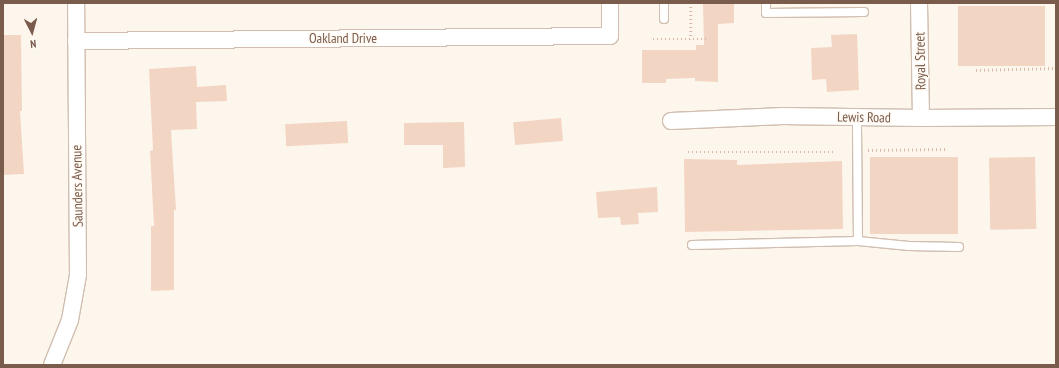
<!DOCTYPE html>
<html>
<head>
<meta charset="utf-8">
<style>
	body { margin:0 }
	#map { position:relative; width:1059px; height:368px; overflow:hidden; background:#fdf6ec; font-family:"PT Sans Narrow",sans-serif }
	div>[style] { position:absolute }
	.building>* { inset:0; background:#f3d5c3; transform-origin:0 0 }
	.path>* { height:2.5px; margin-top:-1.25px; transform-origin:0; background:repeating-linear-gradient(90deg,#d9b8a5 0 1px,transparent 0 4px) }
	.roads { filter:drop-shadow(1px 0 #d1beb0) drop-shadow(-1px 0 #d1beb0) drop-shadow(0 1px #d1beb0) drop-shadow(0 -1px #d1beb0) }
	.service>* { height:8px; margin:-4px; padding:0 4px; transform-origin:4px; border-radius:4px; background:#fff }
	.minor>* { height:16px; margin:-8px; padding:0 8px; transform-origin:8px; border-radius:8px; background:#fff }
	span { translate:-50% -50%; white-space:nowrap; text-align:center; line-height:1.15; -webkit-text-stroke:3px #fffaf3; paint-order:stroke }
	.street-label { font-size:14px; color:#7a5c4d }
	.frame { position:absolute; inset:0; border:4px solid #7a5c4d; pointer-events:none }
	.north { position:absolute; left:12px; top:12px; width:40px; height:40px; -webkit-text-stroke:3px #fffaf3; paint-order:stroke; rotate:174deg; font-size:11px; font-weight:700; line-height:16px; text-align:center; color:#7a5c4d }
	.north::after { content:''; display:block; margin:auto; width:14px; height:18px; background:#7a5c4d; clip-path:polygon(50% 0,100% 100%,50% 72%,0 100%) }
</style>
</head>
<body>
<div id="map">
	<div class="building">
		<i style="clip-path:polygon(703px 3px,734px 3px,734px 23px,718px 24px,718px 82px,695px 81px,695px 78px,666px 79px,666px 83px,642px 83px,642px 50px,696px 50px,696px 45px,704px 45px)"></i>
		<i style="left:958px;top:6px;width:87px;height:60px"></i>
		<i style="clip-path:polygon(857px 34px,859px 90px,827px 92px,826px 79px,812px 80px,811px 48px,832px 47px,831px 35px)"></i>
		<i style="clip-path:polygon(3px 35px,21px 35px,22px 111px,20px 111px,24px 174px,3px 175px)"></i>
		<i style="clip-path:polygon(196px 66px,197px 87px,226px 85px,227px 101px,196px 102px,197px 129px,171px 130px,176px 210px,174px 210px,174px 290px,151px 291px,151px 226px,154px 226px,150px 151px,153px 150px,149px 69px)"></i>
		<i style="left:561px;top:118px;width:23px;height:48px;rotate:85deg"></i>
		<i style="left:347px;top:121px;width:22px;height:62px;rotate:87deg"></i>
		<i style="clip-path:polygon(464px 122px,465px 167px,443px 168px,443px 145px,404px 145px,404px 123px)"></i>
		<i style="left:958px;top:157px;width:77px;height:88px;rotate:90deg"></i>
		<i style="left:1035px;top:157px;width:72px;height:46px;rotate:89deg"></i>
		<i style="clip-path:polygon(684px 159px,737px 160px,737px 165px,842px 161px,843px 229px,685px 232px)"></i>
		<i style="clip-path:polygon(657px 187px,658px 212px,638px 213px,639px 224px,621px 225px,620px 217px,598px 218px,596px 192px)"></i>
	</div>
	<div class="path">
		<i style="left:691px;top:3px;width:36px;rotate:90deg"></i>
		<i style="left:653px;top:39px;width:53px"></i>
		<i style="left:976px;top:70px;width:80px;rotate:-1.4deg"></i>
		<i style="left:868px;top:150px;width:79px;rotate:-0.7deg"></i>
		<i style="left:688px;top:152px;width:145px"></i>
	</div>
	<div class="roads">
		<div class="service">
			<i style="left:664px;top:3px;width:16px;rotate:90deg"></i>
			<i style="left:766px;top:3px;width:10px;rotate:90deg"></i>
			<i style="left:766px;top:13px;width:98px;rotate:-0.6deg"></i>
			<i style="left:858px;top:241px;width:51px;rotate:5.6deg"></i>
			<i style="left:909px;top:246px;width:50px;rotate:1.1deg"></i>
			<i style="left:692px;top:245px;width:166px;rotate:-1.4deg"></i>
			<i style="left:858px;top:241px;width:124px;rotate:-90.5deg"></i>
		</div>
		<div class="minor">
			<i style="left:919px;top:3px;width:115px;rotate:89deg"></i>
			<i style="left:76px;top:41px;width:534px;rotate:-0.54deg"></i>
			<i style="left:610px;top:36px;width:33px;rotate:-90deg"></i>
			<i style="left:671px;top:121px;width:112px;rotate:-2.6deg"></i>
			<i style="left:783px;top:116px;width:138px;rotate:0.8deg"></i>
			<i style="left:921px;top:118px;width:135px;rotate:-0.4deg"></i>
			<i style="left:52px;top:365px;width:48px;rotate:-68.2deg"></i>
			<i style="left:70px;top:320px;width:46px;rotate:-79.9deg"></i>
			<i style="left:78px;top:275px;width:272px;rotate:-90.4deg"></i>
		</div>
	</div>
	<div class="street-label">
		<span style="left:343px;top:38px">Oakland Drive</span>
		<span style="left:920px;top:61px;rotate:-91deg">Royal Street</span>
		<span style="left:864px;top:117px;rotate:1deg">Lewis Road</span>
		<span style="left:77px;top:186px;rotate:-91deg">Saunders Avenue</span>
	</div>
	<div class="frame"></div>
	<div class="north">N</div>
</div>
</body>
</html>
